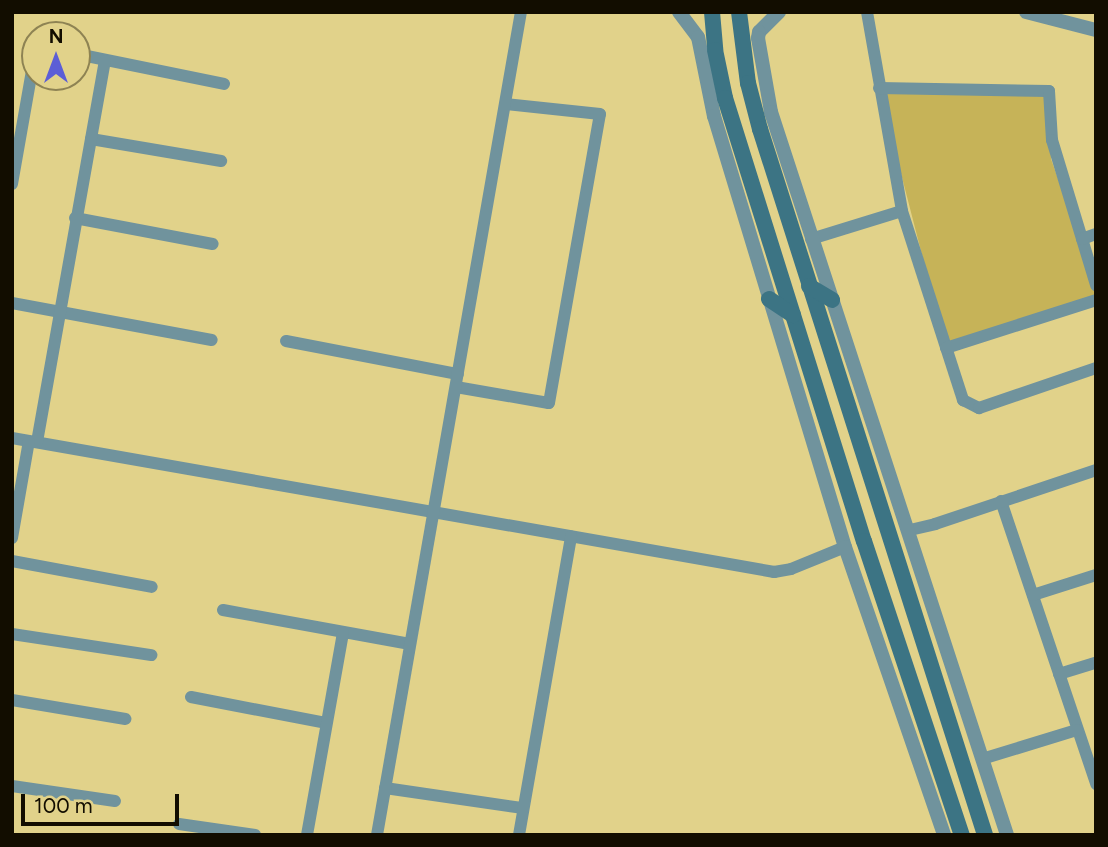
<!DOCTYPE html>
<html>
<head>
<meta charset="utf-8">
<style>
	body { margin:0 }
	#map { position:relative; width:1108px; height:847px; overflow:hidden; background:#e1d28a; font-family:Figtree,sans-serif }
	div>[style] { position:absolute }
	.green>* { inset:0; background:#c6b358 }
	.minor>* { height:12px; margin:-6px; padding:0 6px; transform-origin:6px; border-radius:6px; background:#70939d }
	.tertiary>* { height:14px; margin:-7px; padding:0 7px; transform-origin:7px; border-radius:7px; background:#70939d }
	.secondary>* { height:16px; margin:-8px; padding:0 8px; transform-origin:8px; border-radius:8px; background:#3c7484 }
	span { translate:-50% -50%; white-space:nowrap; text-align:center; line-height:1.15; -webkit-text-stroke:7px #e1d28a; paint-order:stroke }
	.frame { position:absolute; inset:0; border:14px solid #120d00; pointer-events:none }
	.north { position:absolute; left:21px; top:21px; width:70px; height:70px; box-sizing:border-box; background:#e1d28a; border:2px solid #8e8353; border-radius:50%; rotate:0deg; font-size:19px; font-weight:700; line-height:28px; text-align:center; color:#120d00 }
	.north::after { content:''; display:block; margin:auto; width:24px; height:32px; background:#5c5ed6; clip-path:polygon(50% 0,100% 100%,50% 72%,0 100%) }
	.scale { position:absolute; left:21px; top:794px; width:158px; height:32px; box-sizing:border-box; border:4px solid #120d00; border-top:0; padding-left:9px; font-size:21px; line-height:24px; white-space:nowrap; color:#120d00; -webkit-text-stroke:5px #e1d28a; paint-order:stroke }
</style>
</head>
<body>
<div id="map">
	<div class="green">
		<i style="clip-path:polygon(879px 88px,1049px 91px,1051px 159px,1096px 287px,1096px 300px,946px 348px)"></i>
	</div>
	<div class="minor">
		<i style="left:867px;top:12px;width:202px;rotate:80deg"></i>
		<i style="left:902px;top:211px;width:199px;rotate:72.1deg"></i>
		<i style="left:963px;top:400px;width:18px;rotate:27deg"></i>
		<i style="left:979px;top:408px;width:124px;rotate:-18.9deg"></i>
		<i style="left:77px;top:54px;width:150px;rotate:11.5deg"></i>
		<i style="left:879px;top:88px;width:170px;rotate:1deg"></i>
		<i style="left:1049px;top:91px;width:49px;rotate:86.5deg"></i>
		<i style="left:1052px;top:140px;width:152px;rotate:73.1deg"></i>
		<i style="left:91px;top:139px;width:132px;rotate:9.6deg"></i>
		<i style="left:12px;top:184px;width:133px;rotate:-80deg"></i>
		<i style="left:75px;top:218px;width:140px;rotate:10.7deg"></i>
		<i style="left:811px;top:239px;width:95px;rotate:-17.1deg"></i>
		<i style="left:1082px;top:239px;width:15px;rotate:-20deg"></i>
		<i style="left:12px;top:303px;width:203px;rotate:10.5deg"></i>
		<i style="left:286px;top:341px;width:175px;rotate:10.9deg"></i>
		<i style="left:946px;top:348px;width:157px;rotate:-17.7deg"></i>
		<i style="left:456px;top:387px;width:94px;rotate:9.8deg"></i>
		<i style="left:549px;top:403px;width:293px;rotate:-80deg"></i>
		<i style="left:600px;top:114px;width:94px;rotate:-173.9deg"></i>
		<i style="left:12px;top:438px;width:774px;rotate:9.97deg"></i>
		<i style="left:774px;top:572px;width:17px;rotate:-10deg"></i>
		<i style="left:791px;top:569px;width:58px;rotate:-22.2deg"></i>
		<i style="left:37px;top:442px;width:387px;rotate:-79.9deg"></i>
		<i style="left:1001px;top:501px;width:299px;rotate:71.4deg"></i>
		<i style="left:910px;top:530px;width:26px;rotate:-13deg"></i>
		<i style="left:935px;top:524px;width:170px;rotate:-18.5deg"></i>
		<i style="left:12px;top:538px;width:98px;rotate:-80.1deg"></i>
		<i style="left:12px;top:561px;width:142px;rotate:10.5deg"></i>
		<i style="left:1033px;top:595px;width:66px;rotate:-17.6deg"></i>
		<i style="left:223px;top:610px;width:190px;rotate:10.3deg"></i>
		<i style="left:12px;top:634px;width:141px;rotate:8.6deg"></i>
		<i style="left:1059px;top:674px;width:39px;rotate:-17deg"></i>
		<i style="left:191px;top:697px;width:137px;rotate:10.9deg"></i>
		<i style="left:12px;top:700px;width:115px;rotate:9.5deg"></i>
		<i style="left:982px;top:759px;width:99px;rotate:-17deg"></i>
		<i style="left:12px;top:786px;width:104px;rotate:8.3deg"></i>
		<i style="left:385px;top:788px;width:138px;rotate:8.3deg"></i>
		<i style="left:179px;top:824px;width:77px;rotate:8.2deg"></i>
		<i style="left:307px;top:835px;width:205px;rotate:-79.9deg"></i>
		<i style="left:377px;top:835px;width:836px;rotate:-80.08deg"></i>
		<i style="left:519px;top:835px;width:303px;rotate:-80.1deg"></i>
	</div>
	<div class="tertiary">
		<i style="left:679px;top:12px;width:31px;rotate:53deg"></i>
		<i style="left:698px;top:37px;width:81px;rotate:78.6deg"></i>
		<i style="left:714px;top:116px;width:450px;rotate:73.1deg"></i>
		<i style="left:845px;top:547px;width:305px;rotate:71deg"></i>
		<i style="left:779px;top:12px;width:28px;rotate:135deg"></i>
		<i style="left:759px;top:32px;width:6px;rotate:99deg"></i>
		<i style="left:758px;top:38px;width:75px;rotate:80deg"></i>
		<i style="left:771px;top:112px;width:761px;rotate:71.92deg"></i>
		<i style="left:1026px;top:12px;width:72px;rotate:14.4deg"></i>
	</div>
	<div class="secondary">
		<i style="left:712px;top:12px;width:38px;rotate:85deg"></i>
		<i style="left:715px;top:50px;width:49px;rotate:78.2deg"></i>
		<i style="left:725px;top:98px;width:464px;rotate:72.6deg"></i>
		<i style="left:864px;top:541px;width:310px;rotate:71.6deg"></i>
		<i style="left:739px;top:12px;width:72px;rotate:82.8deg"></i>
		<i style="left:748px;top:83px;width:48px;rotate:75.4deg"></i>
		<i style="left:760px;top:129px;width:741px;rotate:72.32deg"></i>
		<i style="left:809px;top:286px;width:27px;rotate:31deg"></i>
		<i style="left:769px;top:299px;width:29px;rotate:34deg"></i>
	</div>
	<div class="frame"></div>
	<div class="north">N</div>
	<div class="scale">100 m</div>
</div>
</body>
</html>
